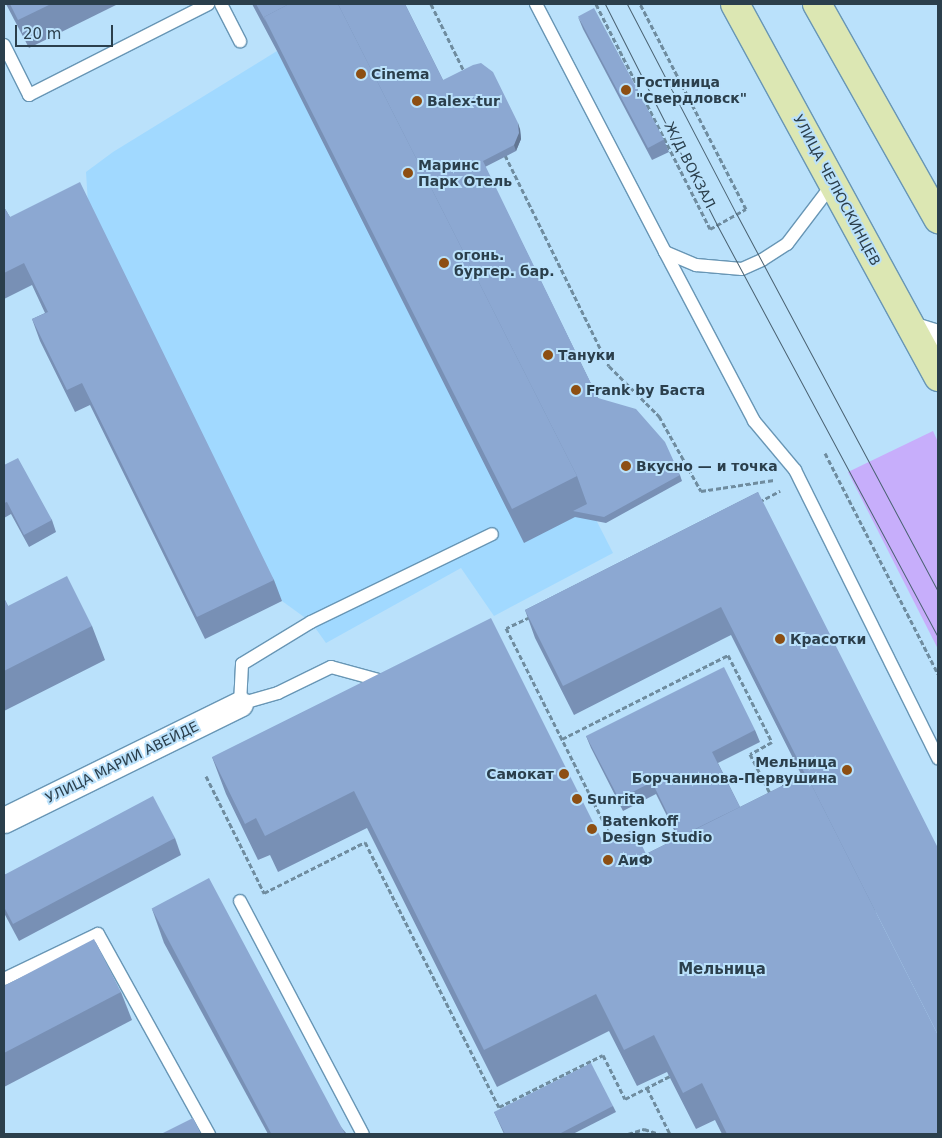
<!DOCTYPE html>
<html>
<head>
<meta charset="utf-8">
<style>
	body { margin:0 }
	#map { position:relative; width:942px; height:1138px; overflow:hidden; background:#bae1fb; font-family:"DejaVu Sans",sans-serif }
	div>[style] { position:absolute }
	.built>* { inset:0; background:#a1d9ff }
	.green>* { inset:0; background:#c7aefb }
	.path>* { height:3px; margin-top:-1.5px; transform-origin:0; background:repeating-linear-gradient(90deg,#6f8c9f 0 5px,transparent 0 7.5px) }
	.roads { filter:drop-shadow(1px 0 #6896b5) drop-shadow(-1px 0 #6896b5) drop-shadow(0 1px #6896b5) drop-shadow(0 -1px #6896b5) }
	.lane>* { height:12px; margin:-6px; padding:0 6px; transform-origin:6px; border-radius:6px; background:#fff }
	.street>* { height:25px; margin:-12.5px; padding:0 12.5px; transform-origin:12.5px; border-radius:12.5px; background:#fff }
	.primary>* { height:28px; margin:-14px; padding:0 14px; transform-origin:14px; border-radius:14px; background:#dce7b3 }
	.tram>* { height:1px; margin:-0.5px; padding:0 0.5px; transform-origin:0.5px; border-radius:0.5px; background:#4a6272 }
	.wall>* { inset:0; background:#7890b5 }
	.shaded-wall>* { inset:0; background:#627693 }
	.building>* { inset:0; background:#8ca8d2; transform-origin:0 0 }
	.dots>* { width:14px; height:14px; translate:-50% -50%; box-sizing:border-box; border:2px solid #bae1fb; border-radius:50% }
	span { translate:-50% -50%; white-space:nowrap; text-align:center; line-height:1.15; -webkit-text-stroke:4px #bae1fb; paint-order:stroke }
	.poi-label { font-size:14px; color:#2b3f4c; font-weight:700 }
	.left { translate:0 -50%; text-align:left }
	.right { translate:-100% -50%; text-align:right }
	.street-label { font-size:14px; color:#2b3f4c }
	.neighbourhood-label { font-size:15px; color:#2b3f4c; font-weight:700 }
	.frame { position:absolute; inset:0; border:5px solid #2b3f4c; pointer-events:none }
	.scale { position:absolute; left:15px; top:25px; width:98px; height:22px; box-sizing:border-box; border:2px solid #2b3f4c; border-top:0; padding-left:6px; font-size:15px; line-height:18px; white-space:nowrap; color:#2b3f4c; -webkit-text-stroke:4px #bae1fb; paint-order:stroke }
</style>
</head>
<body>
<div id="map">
	<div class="built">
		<i style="clip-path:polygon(340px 18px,613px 553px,494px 616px,461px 568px,326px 643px,311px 622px,282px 601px,88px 204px,86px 172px,113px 152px,277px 51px)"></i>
	</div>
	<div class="green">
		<i style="clip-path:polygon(933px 431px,938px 442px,938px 649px,848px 472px)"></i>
	</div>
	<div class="path">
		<i style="left:431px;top:4px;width:77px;rotate:63.8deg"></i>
		<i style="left:596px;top:4px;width:252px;rotate:63.1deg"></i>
		<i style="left:710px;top:229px;width:41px;rotate:-29.1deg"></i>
		<i style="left:746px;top:209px;width:231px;rotate:-117.3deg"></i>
		<i style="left:505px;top:155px;width:235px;rotate:63.8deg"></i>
		<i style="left:609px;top:366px;width:71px;rotate:45deg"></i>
		<i style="left:659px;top:416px;width:86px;rotate:60.8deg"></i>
		<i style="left:701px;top:491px;width:74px;rotate:-8.6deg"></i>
		<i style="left:825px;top:453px;width:248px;rotate:62.9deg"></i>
		<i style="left:759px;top:502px;width:24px;rotate:-28deg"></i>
		<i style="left:530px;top:617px;width:26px;rotate:155deg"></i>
		<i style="left:506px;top:628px;width:241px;rotate:63.3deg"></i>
		<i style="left:562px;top:739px;width:186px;rotate:-26.8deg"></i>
		<i style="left:728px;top:655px;width:97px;rotate:63.2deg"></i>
		<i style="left:772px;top:742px;width:25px;rotate:151deg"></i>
		<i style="left:750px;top:754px;width:46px;rotate:62.9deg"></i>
		<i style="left:206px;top:776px;width:131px;rotate:63.6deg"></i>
		<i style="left:264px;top:893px;width:113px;rotate:-26.8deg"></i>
		<i style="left:365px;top:842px;width:297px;rotate:63.2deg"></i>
		<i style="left:499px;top:1107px;width:116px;rotate:-26.6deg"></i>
		<i style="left:603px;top:1055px;width:49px;rotate:63.4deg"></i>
		<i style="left:625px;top:1099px;width:53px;rotate:-27.1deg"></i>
		<i style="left:766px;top:785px;width:15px;rotate:-28deg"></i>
		<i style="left:779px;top:778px;width:13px;rotate:61deg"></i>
		<i style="left:647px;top:1088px;width:51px;rotate:63.4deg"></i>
		<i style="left:628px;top:1134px;width:17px;rotate:-17deg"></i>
		<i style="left:644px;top:1129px;width:16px;rotate:18deg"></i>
	</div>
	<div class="roads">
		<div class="lane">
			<i style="left:221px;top:4px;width:42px;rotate:62.8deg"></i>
			<i style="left:536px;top:4px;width:280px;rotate:62.5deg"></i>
			<i style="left:665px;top:252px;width:34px;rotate:23deg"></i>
			<i style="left:696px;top:265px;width:46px;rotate:5deg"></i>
			<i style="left:742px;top:269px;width:22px;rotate:-24deg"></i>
			<i style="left:762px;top:260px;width:30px;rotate:-33deg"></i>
			<i style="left:787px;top:244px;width:78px;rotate:-52.8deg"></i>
			<i style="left:4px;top:45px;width:56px;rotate:63.4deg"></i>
			<i style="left:29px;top:95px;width:201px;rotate:-26.9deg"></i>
			<i style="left:665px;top:252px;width:191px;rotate:62.2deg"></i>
			<i style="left:754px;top:421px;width:64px;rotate:50.1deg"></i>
			<i style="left:795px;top:470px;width:322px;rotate:63.6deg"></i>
			<i style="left:386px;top:682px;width:57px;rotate:-164.7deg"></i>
			<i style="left:331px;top:667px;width:59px;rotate:153.9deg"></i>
			<i style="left:278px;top:693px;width:40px;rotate:164deg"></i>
			<i style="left:240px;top:704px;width:40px;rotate:-87.1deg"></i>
			<i style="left:242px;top:664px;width:81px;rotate:-31.3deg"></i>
			<i style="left:311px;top:622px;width:201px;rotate:-25.9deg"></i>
			<i style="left:240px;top:901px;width:263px;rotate:62.2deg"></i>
			<i style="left:4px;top:979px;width:104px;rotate:-25.6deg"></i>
			<i style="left:98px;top:934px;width:229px;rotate:61deg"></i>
		</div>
		<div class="street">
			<i style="left:911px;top:329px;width:28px;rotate:17deg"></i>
			<i style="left:4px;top:820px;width:263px;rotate:-26.2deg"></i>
		</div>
		<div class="primary">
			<i style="left:735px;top:4px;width:425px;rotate:61.4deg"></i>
			<i style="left:817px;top:4px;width:247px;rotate:60.6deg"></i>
		</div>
	</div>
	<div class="tram">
		<i style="left:605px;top:4px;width:248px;rotate:63.1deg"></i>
		<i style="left:717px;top:225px;width:468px;rotate:61.8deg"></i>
		<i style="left:627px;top:4px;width:238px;rotate:62.5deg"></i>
		<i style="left:737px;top:215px;width:426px;rotate:61.9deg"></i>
	</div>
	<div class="wall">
		<i style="clip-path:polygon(6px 4px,118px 4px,29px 48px)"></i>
		<i style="clip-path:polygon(252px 4px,405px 4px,443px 80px,520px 129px,521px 139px,516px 151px,485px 167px,598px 398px,680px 475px,682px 481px,606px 523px,575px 517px,524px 543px,277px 51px)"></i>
		<i style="clip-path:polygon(578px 17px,664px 140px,669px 152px,652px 160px,583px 29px)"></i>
		<i style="clip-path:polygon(4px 207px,10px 217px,274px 580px,282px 601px,205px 639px,90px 405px,75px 412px,40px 341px,32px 319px,45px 313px,32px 285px,4px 299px)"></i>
		<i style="clip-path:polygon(4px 465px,52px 520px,56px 532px,29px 547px,11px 514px,4px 518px)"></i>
		<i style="clip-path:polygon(758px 492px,938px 1134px,722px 1134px,715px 1120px,696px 1129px,667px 1072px,637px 1086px,609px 1031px,497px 1087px,367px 828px,278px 872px,270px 855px,258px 860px,226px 794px,212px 757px,604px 844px,646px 854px,678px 838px,656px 794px,623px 811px,591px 748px,586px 736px,755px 730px,760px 742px,718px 763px,740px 807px,802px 776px,731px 635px,574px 715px,535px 638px,525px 610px)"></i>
		<i style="clip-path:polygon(4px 598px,8px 606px,92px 626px,105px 660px,4px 711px)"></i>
		<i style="clip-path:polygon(175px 838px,181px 855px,19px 941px,4px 913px,4px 875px)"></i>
		<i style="clip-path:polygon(152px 909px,347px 1134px,268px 1134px,164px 943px)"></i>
		<i style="clip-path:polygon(4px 986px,121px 992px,132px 1020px,4px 1087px)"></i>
		<i style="clip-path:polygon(613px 1106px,616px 1112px,573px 1134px,504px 1134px,494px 1112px)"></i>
	</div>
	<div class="shaded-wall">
		<i style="clip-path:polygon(518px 123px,520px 129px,521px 139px,516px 151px,514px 145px)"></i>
	</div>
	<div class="building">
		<i style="clip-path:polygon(10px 4px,51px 4px,18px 20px)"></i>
		<i style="clip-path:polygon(256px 4px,289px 4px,264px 17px,266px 22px)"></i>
		<i style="clip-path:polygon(289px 4px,338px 4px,577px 476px,512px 509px,264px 17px)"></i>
		<i style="clip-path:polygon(338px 4px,405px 4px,443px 80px,473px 65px,481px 63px,493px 72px,518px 123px,519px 133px,514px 145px,483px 161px,598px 398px,636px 409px,665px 442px,680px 475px,604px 517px,573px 511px,587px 504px,577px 476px)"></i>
		<i style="left:594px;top:8px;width:149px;height:18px;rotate:62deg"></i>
		<i style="clip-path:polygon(80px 182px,274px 580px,197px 617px,82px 383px,67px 390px,32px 319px,48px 312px,24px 263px,4px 273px,4px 207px,10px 217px)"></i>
		<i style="clip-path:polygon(18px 458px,52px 520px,24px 535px,7px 502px,4px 503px,4px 465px)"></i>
		<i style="clip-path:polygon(758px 492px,938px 848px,938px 1035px,806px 774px,805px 774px,721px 607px,563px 686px,525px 610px)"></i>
		<i style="clip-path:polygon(67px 576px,92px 626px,4px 671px,4px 598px,8px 606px)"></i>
		<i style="clip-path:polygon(491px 618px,604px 844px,634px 829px,646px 854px,806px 774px,938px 1035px,938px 1134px,727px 1134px,702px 1083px,683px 1093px,654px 1035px,624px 1050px,596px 994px,484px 1050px,354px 791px,265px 836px,256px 818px,245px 824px,212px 757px)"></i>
		<i style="clip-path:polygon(724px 667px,755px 730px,712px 752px,740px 807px,679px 837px,652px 782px,619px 799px,586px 736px)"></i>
		<i style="clip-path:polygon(153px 796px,175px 838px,13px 924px,4px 907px,4px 875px)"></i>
		<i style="left:209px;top:878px;width:291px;height:65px;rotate:62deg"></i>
		<i style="clip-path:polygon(94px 939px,121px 992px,4px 1053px,4px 986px)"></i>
		<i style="clip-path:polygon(591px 1063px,613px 1106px,559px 1134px,505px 1134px,494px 1112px)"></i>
		<i style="clip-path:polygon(193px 1118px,201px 1134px,161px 1134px)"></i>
	</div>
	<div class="dots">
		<i style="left:361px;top:74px;background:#8d4f13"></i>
		<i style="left:626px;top:90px;background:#8d4f13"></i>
		<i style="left:417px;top:101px;background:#8d4f13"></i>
		<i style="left:408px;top:173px;background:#8d4f13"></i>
		<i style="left:444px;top:263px;background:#8d4f13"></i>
		<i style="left:548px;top:355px;background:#8d4f13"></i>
		<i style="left:576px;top:390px;background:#8d4f13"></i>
		<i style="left:626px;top:466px;background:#8d4f13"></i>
		<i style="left:780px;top:639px;background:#8d4f13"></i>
		<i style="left:847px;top:770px;background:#8d4f13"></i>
		<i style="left:564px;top:774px;background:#8d4f13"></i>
		<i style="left:577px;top:799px;background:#8d4f13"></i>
		<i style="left:592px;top:829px;background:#8d4f13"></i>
		<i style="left:608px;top:860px;background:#8d4f13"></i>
	</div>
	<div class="poi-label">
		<span class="left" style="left:371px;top:74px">Cinema</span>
		<span class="left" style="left:636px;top:90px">Гостиница<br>"Свердловск"</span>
		<span class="left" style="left:427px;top:101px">Balex-tur</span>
		<span class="left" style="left:418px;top:173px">Маринс<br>Парк Отель</span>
		<span class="left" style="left:454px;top:263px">огонь.<br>бургер. бар.</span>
		<span class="left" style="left:558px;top:355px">Тануки</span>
		<span class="left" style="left:586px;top:390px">Frank by Баста</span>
		<span class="left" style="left:636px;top:466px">Вкусно — и точка</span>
		<span class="left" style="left:790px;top:639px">Красотки</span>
		<span class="right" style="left:837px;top:770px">Мельница<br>Борчанинова-Первушина</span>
		<span class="right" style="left:554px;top:774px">Самокат</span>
		<span class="left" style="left:587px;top:799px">Sunrita</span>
		<span class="left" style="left:602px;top:829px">Batenkoff<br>Design Studio</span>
		<span class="left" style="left:618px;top:860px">АиФ</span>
	</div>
	<div class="street-label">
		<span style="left:690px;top:165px;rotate:63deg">Ж/Д ВОКЗАЛ</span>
		<span style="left:837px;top:190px;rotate:62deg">УЛИЦА ЧЕЛЮСКИНЦЕВ</span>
		<span style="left:122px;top:762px;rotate:-26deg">УЛИЦА МАРИИ АВЕЙДЕ</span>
	</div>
	<div class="neighbourhood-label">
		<span style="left:722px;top:970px">Мельница</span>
	</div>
	<div class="frame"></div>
	<div class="scale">20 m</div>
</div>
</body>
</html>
